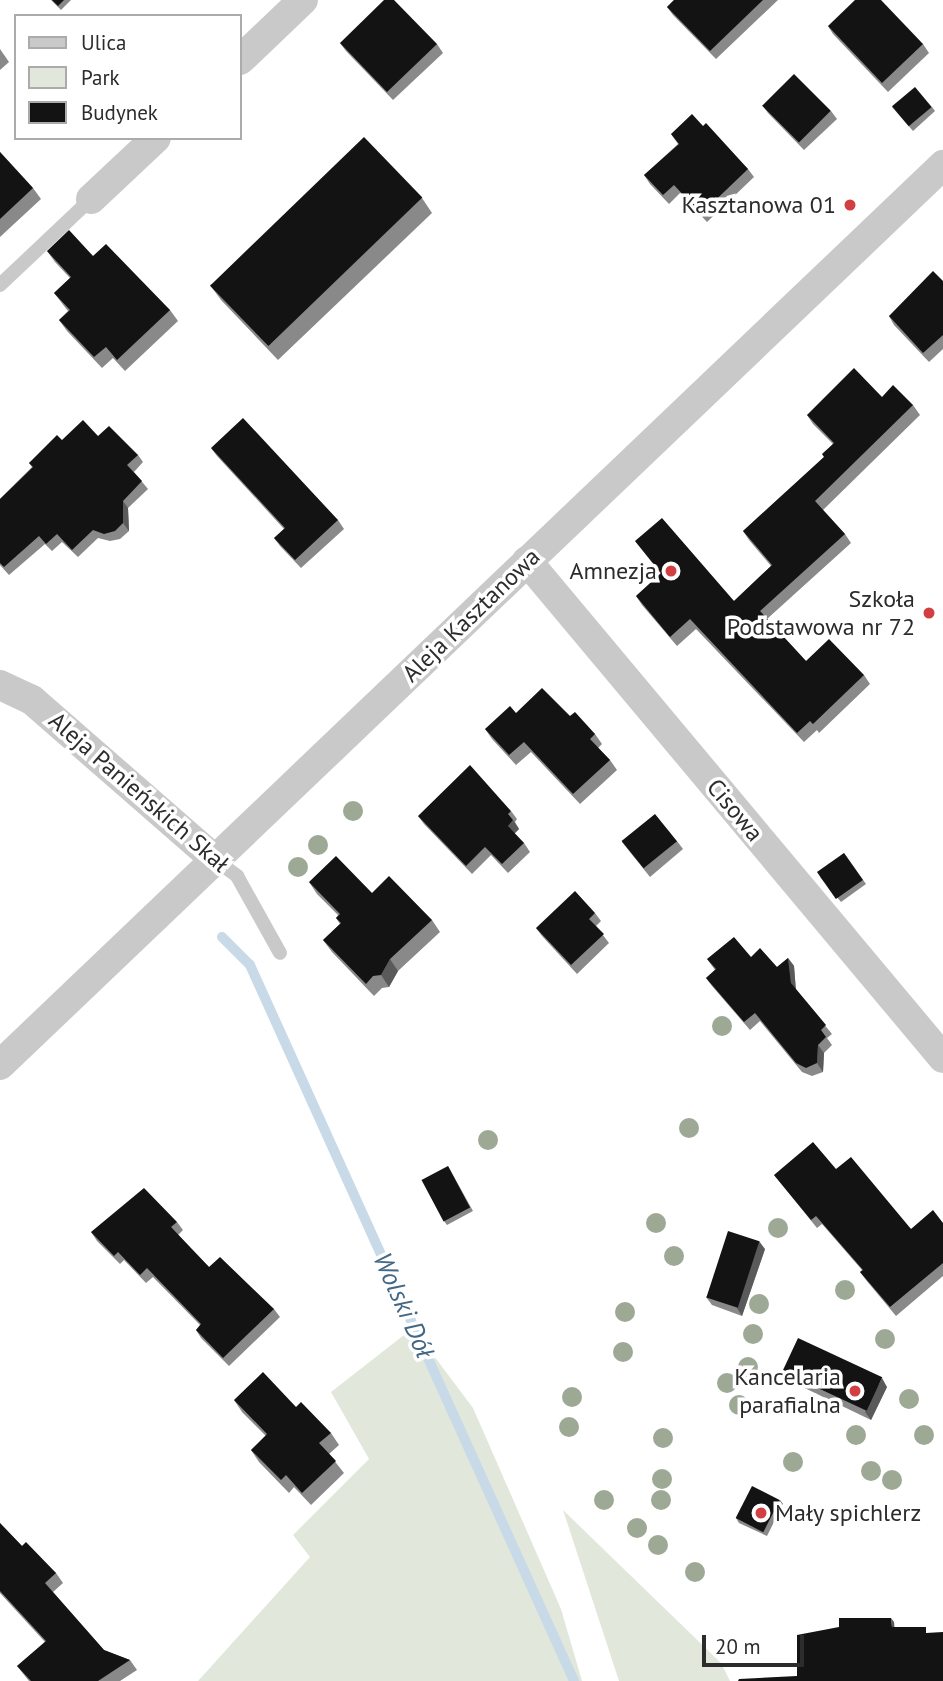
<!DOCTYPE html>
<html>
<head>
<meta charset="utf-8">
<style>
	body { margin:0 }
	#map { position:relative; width:943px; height:1681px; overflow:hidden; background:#fff; font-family:"PT Sans",sans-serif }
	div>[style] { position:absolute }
	.green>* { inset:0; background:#e1e8db }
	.stream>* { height:10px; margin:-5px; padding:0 5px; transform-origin:5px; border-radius:5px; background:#c8d9e7 }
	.service>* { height:14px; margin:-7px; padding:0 7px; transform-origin:7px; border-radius:7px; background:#c9c9c9 }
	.minor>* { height:30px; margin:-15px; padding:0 15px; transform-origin:15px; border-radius:15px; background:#c9c9c9 }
	.trees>* { width:20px; height:20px; margin:-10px; border-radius:50%; background:#9ea995 }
	.wall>* { inset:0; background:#898989 }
	.shaded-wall>* { inset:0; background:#5a5a5a; transform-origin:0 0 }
	.building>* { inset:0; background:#131313; transform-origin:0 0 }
	.dots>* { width:19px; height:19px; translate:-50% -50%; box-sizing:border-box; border:4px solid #fff; border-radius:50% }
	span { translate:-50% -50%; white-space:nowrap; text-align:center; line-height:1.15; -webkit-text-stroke:7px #fff; paint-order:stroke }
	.poi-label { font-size:24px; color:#2c2c2c }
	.right { translate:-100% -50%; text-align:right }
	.left { translate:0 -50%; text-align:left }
	.street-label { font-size:24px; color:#2c2c2c }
	.water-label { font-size:26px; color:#436885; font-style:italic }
	.legend { position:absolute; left:14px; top:14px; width:228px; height:126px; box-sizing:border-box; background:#fff; border:2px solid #ababab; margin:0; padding:9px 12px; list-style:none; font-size:21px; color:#2c2c2c }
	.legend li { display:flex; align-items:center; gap:14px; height:35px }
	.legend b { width:35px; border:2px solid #ababab }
	.scale { position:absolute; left:702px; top:1635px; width:102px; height:32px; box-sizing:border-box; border:4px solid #2c2c2c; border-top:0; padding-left:9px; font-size:21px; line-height:24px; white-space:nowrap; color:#2c2c2c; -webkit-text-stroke:5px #fff; paint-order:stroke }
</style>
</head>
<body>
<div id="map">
	<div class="green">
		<i style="clip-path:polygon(413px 1328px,473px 1408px,561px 1609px,582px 1681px,198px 1681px,310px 1557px,293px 1535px,369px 1459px,331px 1392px)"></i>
		<i style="clip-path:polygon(563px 1510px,721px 1663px,730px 1681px,619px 1681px)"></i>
	</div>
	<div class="stream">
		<i style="left:222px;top:937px;width:40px;rotate:45deg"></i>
		<i style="left:250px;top:965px;width:786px;rotate:65.65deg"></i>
	</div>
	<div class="service">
		<i style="left:0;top:285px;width:125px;rotate:-43.4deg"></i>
		<i style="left:214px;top:859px;width:29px;rotate:36deg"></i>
		<i style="left:237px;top:876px;width:88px;rotate:60.8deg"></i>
	</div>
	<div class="minor">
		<i style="left:240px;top:60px;width:87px;rotate:-43.6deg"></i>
		<i style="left:91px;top:199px;width:89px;rotate:-43.2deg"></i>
		<i style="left:527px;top:561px;width:648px;rotate:50.07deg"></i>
		<i style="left:0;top:685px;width:35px;rotate:25deg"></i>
		<i style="left:32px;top:700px;width:240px;rotate:41.1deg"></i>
		<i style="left:0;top:1065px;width:1304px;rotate:-43.66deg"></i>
	</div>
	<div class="trees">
		<i style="left:353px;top:811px"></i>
		<i style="left:318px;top:845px"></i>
		<i style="left:298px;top:867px"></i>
		<i style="left:722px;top:1026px"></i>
		<i style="left:689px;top:1128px"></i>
		<i style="left:488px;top:1140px"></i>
		<i style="left:656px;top:1223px"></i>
		<i style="left:778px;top:1228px"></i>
		<i style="left:674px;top:1256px"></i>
		<i style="left:845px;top:1290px"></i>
		<i style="left:759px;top:1304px"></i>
		<i style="left:625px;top:1312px"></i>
		<i style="left:753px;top:1334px"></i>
		<i style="left:885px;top:1339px"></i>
		<i style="left:623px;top:1352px"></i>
		<i style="left:748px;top:1367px"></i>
		<i style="left:727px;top:1383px"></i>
		<i style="left:572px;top:1397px"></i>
		<i style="left:909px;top:1399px"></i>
		<i style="left:739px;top:1405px"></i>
		<i style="left:569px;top:1427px"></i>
		<i style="left:856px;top:1435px"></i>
		<i style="left:924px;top:1435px"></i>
		<i style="left:663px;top:1438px"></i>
		<i style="left:793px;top:1462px"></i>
		<i style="left:871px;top:1471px"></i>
		<i style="left:662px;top:1479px"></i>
		<i style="left:892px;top:1480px"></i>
		<i style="left:604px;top:1500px"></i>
		<i style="left:661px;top:1500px"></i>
		<i style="left:637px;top:1528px"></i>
		<i style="left:658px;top:1545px"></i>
		<i style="left:695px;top:1572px"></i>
	</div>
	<div class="wall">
		<i style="clip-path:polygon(51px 0,71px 0,61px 10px)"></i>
		<i style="clip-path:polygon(674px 0,778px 0,716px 59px,673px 15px,667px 7px)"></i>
		<i style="clip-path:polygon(828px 26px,923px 44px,929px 53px,888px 92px,833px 34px)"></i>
		<i style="clip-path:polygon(340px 43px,437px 44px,443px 53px,393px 100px,346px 51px)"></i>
		<i style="clip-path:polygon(0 49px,9px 62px,0 70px)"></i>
		<i style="clip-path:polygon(762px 105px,831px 111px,837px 119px,804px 150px,768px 113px)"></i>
		<i style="clip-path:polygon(892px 107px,932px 107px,935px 111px,913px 131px)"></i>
		<i style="clip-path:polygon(703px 126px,748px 169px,754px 177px,707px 222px,680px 193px,669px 204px,650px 184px,644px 175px,678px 144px,671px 134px)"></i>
		<i style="clip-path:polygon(0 152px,33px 188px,41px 199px,0 237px)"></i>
		<i style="clip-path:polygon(422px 198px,432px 213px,278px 360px,221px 300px,210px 285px)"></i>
		<i style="clip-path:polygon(47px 251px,93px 256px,170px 310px,178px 321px,125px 371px,113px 358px,102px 368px,67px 331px,59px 320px,68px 311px,54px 293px,70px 278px,55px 262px)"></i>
		<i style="clip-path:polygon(943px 281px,943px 349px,929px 362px,894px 325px,889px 316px)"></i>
		<i style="clip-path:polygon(882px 397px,913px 405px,920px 415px,823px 510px,845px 534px,851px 543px,767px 619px,806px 661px,864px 675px,870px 684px,819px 733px,817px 730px,804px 742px,696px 629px,677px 646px,642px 605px,636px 596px,661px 574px,635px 541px,734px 601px,771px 566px,749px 540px,743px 531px,824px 457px,833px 444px,813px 424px,807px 415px)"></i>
		<i style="clip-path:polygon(98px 436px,138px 455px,143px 462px,134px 472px,148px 489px,128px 508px,129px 531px,120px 539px,110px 541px,98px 538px,78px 557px,62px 542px,52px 551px,45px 544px,9px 575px,0 565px,0 499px,32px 467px,29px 463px,62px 440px)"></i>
		<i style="clip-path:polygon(211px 448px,338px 520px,344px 529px,301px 568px,280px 546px,274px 538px,284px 529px,217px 456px)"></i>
		<i style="clip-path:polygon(516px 713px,570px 716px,595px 734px,602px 744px,598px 748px,610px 760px,617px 770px,580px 804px,531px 752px,516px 765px,492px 739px,485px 729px)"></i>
		<i style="clip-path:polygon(511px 811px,517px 819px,515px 822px,519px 829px,514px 834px,524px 843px,530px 852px,508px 873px,491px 855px,472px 874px,424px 824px,418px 816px)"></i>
		<i style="clip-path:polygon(677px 841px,683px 849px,650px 877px,622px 842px)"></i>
		<i style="clip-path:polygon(844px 853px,866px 884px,841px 902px,820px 877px)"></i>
		<i style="clip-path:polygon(309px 882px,372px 893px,432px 920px,440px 932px,398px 971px,389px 987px,382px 988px,374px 996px,332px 952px,323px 940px,340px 924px,336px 918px,338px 915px,317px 894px)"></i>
		<i style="clip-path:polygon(595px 913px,601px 921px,596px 926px,609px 943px,577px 974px,542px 936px,536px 928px)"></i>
		<i style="clip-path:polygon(751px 957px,777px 967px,788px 958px,794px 966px,796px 990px,832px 1034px,827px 1038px,832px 1045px,824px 1053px,823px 1072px,812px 1076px,802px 1072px,760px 1021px,750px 1030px,712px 986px,706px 978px,715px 970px,707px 959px)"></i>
		<i style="clip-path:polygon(448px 1166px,473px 1211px,447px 1225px,444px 1221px)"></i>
		<i style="clip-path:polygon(836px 1169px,911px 1229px,943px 1223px,943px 1276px,896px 1316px,866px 1280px,860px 1272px,862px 1270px,822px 1224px,817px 1228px,774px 1175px)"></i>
		<i style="clip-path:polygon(177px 1222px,183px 1230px,178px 1235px,209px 1267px,274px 1309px,280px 1317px,229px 1366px,201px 1338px,196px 1330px,200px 1325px,153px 1277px,146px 1283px,124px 1260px,120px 1264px,97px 1241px,91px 1232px)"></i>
		<i style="clip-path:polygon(765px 1249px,742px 1316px,712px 1305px,706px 1297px)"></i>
		<i style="clip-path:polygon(782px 1371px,887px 1387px,871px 1420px,788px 1380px)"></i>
		<i style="clip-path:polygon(234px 1400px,296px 1407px,331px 1433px,339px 1445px,329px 1454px,344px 1473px,311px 1505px,294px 1487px,289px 1493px,259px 1462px,251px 1450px,266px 1436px,242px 1412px)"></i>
		<i style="clip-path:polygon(783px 1504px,767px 1536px,739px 1523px,736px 1518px)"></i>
		<i style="clip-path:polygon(0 1523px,22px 1546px,56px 1573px,63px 1583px,53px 1592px,104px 1650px,130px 1660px,137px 1670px,120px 1681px,29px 1681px,17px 1666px,45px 1642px,0 1593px)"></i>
	</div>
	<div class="shaded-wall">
		<i style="clip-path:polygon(123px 501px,128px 508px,129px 531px,123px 523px)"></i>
		<i style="clip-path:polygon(513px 820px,519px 829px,513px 835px,508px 826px)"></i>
		<i style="clip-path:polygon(788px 958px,794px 966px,796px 992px,791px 983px)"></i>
		<i style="clip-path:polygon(390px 959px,398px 971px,389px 987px,381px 975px)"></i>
		<i style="clip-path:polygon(818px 1045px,824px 1053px,823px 1072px,817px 1063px)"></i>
		<i style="clip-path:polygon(759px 1241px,765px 1249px,742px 1316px,737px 1308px)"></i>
		<i style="clip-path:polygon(882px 1378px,887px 1387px,871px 1420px,865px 1412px)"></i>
		<i style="left:780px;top:1500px;width:5px;height:36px;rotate:53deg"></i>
		<i style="clip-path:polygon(891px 1618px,894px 1622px,895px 1632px,892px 1627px)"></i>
	</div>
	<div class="building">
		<i style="clip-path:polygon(52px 0,64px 0,58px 6px)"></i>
		<i style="clip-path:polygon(384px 0,394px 0,437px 44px,387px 92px,340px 43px)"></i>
		<i style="clip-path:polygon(674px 0,763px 0,710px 51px,667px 7px)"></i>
		<i style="clip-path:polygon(855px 0,881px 0,923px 44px,882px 83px,828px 26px)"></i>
		<i style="left:794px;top:74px;width:52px;height:45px;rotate:45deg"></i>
		<i style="left:915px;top:87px;width:26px;height:30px;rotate:50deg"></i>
		<i style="clip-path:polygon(692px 114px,703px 126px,706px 123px,748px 169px,701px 214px,674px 185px,663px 195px,644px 175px,679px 144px,671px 134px)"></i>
		<i style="left:364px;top:137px;width:84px;height:214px;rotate:46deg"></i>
		<i style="clip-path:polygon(0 152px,33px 188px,0 219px)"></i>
		<i style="clip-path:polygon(69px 230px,93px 256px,106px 244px,170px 310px,117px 360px,106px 347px,94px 357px,59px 320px,70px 310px,54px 293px,71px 277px,47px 251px)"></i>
		<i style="clip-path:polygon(933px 271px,943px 281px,943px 335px,923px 353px,889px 316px)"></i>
		<i style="clip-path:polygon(854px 368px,882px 397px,893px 385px,913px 405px,815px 501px,845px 534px,760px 611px,806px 661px,829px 639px,864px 675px,813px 724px,810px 721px,797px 733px,690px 619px,670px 637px,636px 596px,661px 573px,635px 541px,662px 518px,734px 601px,772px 565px,743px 531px,824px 457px,822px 454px,834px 443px,807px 415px)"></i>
		<i style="clip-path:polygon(243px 418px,338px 520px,295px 560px,274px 538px,285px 528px,211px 448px)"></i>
		<i style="clip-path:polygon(83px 420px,98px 436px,109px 426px,138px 455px,127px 465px,142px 481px,123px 501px,123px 523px,115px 531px,104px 534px,93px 530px,72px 550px,57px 534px,46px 544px,39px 536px,4px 567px,0 563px,0 499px,33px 467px,29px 463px,57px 435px,62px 440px)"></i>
		<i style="clip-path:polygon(542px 688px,570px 716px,575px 712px,595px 734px,590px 739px,610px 760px,573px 794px,524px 742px,509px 755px,485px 729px,510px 706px,516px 713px)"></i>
		<i style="clip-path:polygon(470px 765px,511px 811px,508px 814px,513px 820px,508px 826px,524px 843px,502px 864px,485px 847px,466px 866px,418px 816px)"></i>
		<i style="left:655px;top:814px;width:35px;height:43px;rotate:51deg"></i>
		<i style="left:844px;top:853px;width:33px;height:33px;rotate:55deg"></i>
		<i style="clip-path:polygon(336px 856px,372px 893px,389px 876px,432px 920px,390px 959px,381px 975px,373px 976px,366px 984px,323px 940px,341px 923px,336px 918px,340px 914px,309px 882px)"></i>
		<i style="clip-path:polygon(575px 891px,595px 913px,589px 919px,604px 934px,571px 965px,536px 928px)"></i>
		<i style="clip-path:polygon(734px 937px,751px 957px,760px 948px,777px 967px,788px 958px,791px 983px,826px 1025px,821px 1030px,826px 1037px,818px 1045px,817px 1063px,806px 1068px,796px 1063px,755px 1013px,744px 1022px,706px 978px,716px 969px,707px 959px)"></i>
		<i style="clip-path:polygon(813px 1142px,836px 1169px,851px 1157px,911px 1229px,933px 1210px,943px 1223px,943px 1263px,890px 1307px,860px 1272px,863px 1270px,816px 1216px,811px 1220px,774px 1175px)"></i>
		<i style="left:448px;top:1166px;width:47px;height:30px;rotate:62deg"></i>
		<i style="clip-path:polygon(144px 1188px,177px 1222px,171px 1227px,209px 1267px,220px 1257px,274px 1309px,223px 1358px,196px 1330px,201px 1324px,147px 1268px,140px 1275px,118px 1252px,114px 1256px,91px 1232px)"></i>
		<i style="left:728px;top:1231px;width:33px;height:70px;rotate:18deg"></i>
		<i style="left:798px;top:1338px;width:93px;height:37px;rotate:25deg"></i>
		<i style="clip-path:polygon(263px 1372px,296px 1407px,301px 1402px,331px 1433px,319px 1443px,336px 1461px,302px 1493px,286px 1475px,281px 1480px,251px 1450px,267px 1434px,234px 1400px)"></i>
		<i style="left:752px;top:1486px;width:31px;height:36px;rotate:27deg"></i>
		<i style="clip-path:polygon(0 1523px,22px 1546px,26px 1542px,56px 1573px,45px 1583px,104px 1650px,130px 1660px,98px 1681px,31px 1681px,17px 1666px,46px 1641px,0 1591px)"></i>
		<i style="clip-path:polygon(839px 1618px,891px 1618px,892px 1627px,926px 1627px,926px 1633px,943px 1632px,943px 1681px,738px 1681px,739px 1679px,797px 1676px,797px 1635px,839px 1627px)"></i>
	</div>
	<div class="dots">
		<i style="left:850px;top:205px;background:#d23f42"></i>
		<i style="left:671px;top:571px;background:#d23f42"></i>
		<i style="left:929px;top:613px;background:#d23f42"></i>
		<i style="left:855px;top:1391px;background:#d23f42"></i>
		<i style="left:761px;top:1513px;background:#d23f42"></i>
	</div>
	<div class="poi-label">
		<span class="right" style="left:836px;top:205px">Kasztanowa 01</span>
		<span class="right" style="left:657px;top:571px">Amnezja</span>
		<span class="right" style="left:915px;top:613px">Szkoła<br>Podstawowa nr 72</span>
		<span class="right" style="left:841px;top:1391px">Kancelaria<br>parafialna</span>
		<span class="left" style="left:775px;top:1513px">Mały spichlerz</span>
	</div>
	<div class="street-label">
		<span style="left:471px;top:615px;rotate:-44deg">Aleja Kasztanowa</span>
		<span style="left:139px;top:792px;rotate:41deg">Aleja Panieńskich Skał</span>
		<span style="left:735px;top:810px;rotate:50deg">Cisowa</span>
	</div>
	<div class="water-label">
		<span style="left:404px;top:1305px;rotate:66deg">Wolski Dół</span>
	</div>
	<ul class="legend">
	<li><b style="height:9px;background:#c9c9c9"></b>Ulica</li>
	<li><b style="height:19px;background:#e1e8db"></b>Park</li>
	<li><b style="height:19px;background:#131313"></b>Budynek</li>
	</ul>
	<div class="scale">20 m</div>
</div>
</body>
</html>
